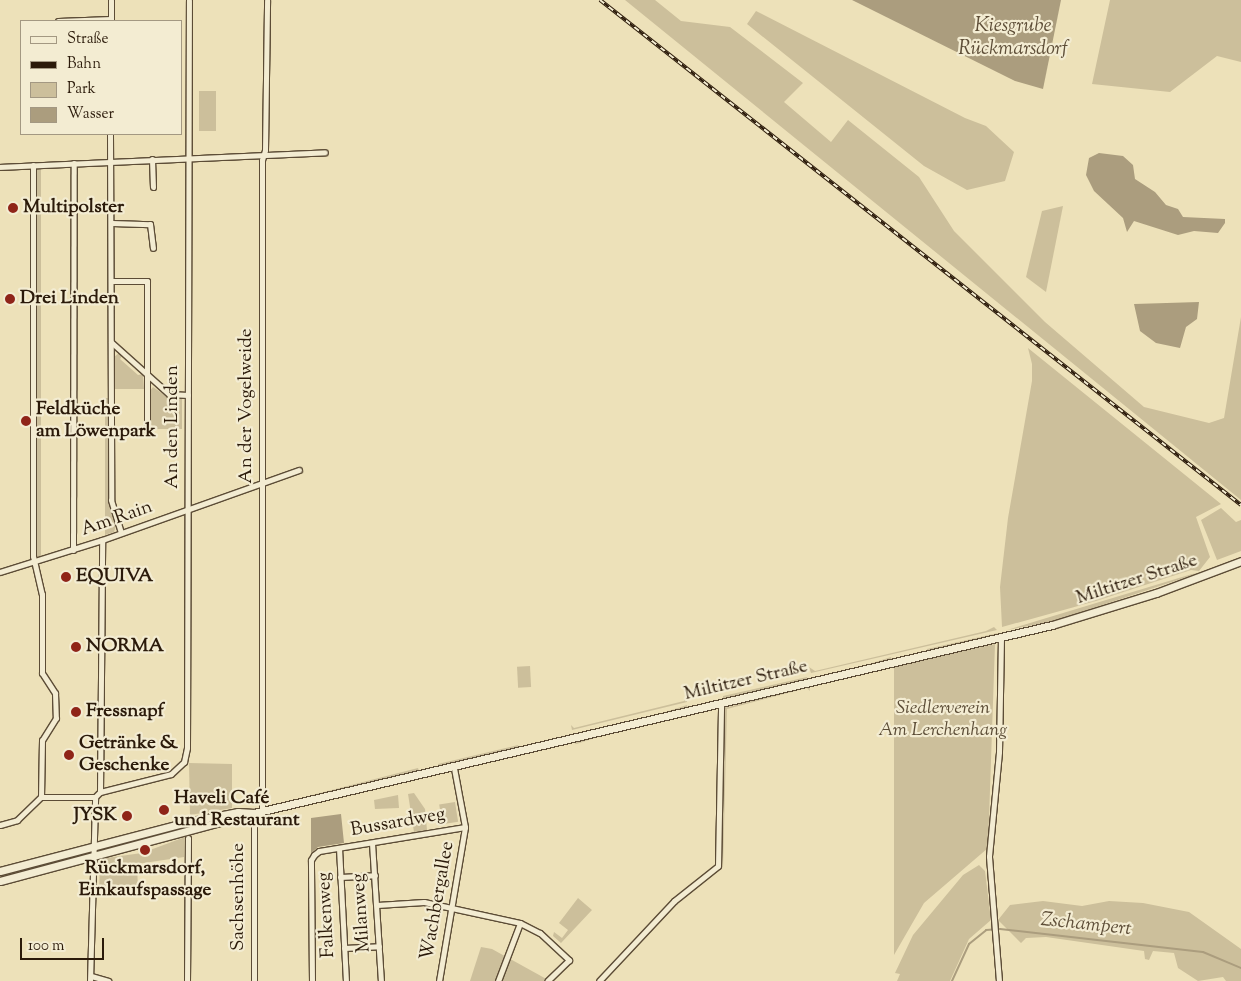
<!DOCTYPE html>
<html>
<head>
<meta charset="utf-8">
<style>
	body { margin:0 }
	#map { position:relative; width:1241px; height:981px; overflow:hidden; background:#ede1b9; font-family:"Sorts Mill Goudy",serif }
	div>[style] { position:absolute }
	.green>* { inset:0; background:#ccbf9b; transform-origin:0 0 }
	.water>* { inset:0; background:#ab9d7e }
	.stream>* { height:2px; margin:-1px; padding:0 1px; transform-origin:1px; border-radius:1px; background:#ab9d7e }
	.roads { filter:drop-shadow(1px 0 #5c4c36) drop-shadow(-1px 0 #5c4c36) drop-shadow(0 1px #5c4c36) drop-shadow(0 -1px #5c4c36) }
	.minor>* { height:5px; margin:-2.5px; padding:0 2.5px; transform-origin:2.5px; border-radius:2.5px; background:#f3ecd2 }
	.tertiary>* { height:7px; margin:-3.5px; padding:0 3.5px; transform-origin:3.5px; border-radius:3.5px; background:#f3ecd2 }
	.rail>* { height:4px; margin-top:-2px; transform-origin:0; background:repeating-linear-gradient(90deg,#f3ecd2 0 5.5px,#2b1a0a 0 11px); box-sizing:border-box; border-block:1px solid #2b1a0a }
	.dots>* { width:14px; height:14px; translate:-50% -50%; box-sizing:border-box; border:2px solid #f3ecd2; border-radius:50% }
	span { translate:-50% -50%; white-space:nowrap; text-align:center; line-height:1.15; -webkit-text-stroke:4.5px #f3ecd2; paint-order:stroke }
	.poi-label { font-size:19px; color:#2b1a0a; font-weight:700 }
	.left { translate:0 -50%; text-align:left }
	.right { translate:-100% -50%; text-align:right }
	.street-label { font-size:19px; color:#2b1a0a }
	.park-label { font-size:19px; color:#5b4c36; font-style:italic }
	.water-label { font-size:20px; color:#5e4e38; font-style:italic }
	.legend { position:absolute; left:20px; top:20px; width:162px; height:115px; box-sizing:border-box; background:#f3ecd2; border:1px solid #a39882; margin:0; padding:6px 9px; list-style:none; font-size:15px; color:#2b1a0a }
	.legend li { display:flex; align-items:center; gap:10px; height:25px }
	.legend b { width:25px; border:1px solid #a39882 }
	.scale { position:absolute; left:20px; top:938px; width:84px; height:22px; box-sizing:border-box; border:2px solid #2b1a0a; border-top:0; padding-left:6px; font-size:15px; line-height:18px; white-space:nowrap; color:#2b1a0a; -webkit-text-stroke:4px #f3ecd2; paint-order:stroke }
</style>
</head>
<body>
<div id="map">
	<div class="green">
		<i style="clip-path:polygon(625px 0,655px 0,681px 21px,730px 27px,803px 83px,784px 102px,831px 142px,848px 120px,919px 177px,954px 231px,1045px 322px,1144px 407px,1209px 423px,1224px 418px,1241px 317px,1241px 500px)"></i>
		<i style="clip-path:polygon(1110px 0,1241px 0,1241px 62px,1217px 56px,1170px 92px,1092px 84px)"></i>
		<i style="clip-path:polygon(756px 11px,965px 118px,986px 126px,1014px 152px,1005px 181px,967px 190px,924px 166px,747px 24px)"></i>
		<i style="left:199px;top:91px;width:17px;height:40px"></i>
		<i style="left:41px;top:169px;width:389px;height:9px;rotate:90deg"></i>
		<i style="clip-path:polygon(1063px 206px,1046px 292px,1026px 277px,1042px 211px)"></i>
		<i style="clip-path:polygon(1028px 348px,1221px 504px,1196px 517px,1210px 557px,1199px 571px,1191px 570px,1096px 601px,1002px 627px,1000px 587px,1008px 518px,1032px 381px,1032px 364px)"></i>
		<i style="clip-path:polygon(119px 353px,122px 356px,120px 359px,138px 375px,143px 374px,144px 389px,114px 389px,114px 357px)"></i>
		<i style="clip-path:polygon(153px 387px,169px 398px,182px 399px,182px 429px,153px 429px,149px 420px,149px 392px)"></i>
		<i style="clip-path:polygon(105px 398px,109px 398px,109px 502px,116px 526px,114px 532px,105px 535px)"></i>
		<i style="clip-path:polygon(1221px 508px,1236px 522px,1241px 520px,1241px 551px,1217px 560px,1201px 520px)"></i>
		<i style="clip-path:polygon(1199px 573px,1051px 622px,1007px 630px,1192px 574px)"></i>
		<i style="clip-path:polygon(994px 627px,997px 630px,811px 673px,809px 667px,815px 671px,986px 631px)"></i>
		<i style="clip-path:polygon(998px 633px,997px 635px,927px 652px,927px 649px)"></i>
		<i style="clip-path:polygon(995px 644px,988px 848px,924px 903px,894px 955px,894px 666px)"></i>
		<i style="left:891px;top:657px;width:3px;height:81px;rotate:72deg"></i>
		<i style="left:530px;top:666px;width:21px;height:13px;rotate:87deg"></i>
		<i style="clip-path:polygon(807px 677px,807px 680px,723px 700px,723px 696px)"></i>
		<i style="clip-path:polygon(809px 686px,810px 691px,807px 688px,727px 709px,723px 867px,685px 895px,643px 939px,665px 912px,692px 888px,720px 868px,724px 708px)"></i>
		<i style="clip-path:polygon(686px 697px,687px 702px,572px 730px,571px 725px,574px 728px,684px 701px)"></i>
		<i style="left:687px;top:705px;width:3px;height:118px;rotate:72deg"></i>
		<i style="clip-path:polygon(518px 745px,518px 749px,439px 767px,438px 764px)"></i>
		<i style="clip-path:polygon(189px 763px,232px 764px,232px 808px,190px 815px)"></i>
		<i style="clip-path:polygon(418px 768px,419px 771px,311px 798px,312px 795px)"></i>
		<i style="clip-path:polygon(414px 793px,425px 809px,427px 830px,414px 832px,408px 794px)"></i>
		<i style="clip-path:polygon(398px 795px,399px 808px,375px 809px,374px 800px)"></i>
		<i style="left:455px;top:802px;width:20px;height:16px;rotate:81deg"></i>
		<i style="clip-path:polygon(185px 837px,184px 857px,137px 864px,138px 890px,99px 891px,100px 863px,106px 858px,142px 853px)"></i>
		<i style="clip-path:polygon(979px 865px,985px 871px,991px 920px,969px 939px,950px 981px,897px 981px,900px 974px,895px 973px,913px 935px,963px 875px)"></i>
		<i style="clip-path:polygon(578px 898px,592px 910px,561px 943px,553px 936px,554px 932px,562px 938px,568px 930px,559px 923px)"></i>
		<i style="clip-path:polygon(1043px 901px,1082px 906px,1109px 901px,1143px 903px,1189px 912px,1241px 949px,1241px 981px,1226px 981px,1223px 977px,1198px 981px,1178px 968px,1174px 953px,1153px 951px,1149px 960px,1145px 959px,1144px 951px,1046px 937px,1026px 938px,1021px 943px,998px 920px,1010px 905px)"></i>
		<i style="clip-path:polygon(481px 947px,492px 949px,550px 981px,470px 981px)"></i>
	</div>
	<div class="water">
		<i style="clip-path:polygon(852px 0,1061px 0,1043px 89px,1015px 81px)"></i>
		<i style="clip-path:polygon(1099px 153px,1123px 156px,1133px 165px,1135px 179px,1155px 192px,1166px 205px,1178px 209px,1183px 217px,1225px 219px,1225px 223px,1218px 233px,1194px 231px,1178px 235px,1134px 221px,1127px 232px,1123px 218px,1094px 191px,1086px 175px,1089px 158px)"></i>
		<i style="clip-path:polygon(1199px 302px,1197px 319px,1186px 327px,1180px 348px,1156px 343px,1140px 331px,1134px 304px)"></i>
		<i style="clip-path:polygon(341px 814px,344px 843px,318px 847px,311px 853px,311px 818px)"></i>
	</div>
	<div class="stream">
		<i style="left:952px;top:981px;width:41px;rotate:-65.3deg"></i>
		<i style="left:969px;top:944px;width:22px;rotate:-39deg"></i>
		<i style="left:986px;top:930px;width:14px;rotate:-4deg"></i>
		<i style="left:1000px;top:929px;width:204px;rotate:6.5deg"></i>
		<i style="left:1203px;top:952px;width:41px;rotate:22.8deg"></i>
	</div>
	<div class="roads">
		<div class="minor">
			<i style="left:58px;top:21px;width:53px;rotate:-2.2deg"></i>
			<i style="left:111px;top:21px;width:21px;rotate:-90deg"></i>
			<i style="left:110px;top:134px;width:366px;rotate:89.8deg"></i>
			<i style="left:111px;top:500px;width:34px;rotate:73deg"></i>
			<i style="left:152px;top:159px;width:28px;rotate:88deg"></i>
			<i style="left:33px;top:165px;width:391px;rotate:90deg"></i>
			<i style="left:33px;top:556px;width:39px;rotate:77deg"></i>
			<i style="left:42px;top:594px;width:79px;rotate:90deg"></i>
			<i style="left:42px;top:673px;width:24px;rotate:57deg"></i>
			<i style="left:55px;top:693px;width:25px;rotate:88deg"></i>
			<i style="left:56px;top:718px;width:26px;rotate:122deg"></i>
			<i style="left:42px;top:740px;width:57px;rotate:91deg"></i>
			<i style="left:0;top:167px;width:325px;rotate:-2.6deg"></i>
			<i style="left:112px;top:223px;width:38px;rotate:2deg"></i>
			<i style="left:150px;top:224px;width:24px;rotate:83deg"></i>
			<i style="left:111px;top:281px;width:36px"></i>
			<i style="left:147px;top:281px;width:149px;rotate:90deg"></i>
			<i style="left:111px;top:342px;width:78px;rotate:41.9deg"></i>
			<i style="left:169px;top:394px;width:19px;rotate:3deg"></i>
			<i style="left:73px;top:550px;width:387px;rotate:-89.9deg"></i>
			<i style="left:0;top:572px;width:107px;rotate:-17.4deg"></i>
			<i style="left:102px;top:540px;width:209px;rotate:-19.6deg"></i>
			<i style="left:100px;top:792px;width:252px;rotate:-89.5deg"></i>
			<i style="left:262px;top:812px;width:652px;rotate:-90deg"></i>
			<i style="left:262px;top:160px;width:10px;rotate:-73deg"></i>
			<i style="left:265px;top:150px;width:150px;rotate:-89.2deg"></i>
			<i style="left:254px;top:813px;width:168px;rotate:90deg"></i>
			<i style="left:0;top:825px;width:18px;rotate:-16deg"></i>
			<i style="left:17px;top:820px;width:33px;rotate:-44deg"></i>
			<i style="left:41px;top:797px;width:54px"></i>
			<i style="left:372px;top:843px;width:138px;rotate:86.3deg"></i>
			<i style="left:339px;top:848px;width:133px;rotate:87deg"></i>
			<i style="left:340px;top:877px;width:35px;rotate:-3deg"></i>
			<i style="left:377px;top:905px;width:47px;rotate:-3.7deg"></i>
			<i style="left:424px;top:902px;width:98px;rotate:12.3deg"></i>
			<i style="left:520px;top:923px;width:22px;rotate:27deg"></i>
			<i style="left:540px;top:933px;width:40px;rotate:43deg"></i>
			<i style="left:569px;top:960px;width:30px;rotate:136deg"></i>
			<i style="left:344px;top:948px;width:35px;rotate:-3deg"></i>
			<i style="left:91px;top:976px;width:18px;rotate:16deg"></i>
			<i style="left:90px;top:981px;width:184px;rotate:-88.4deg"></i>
			<i style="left:95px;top:797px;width:7px;rotate:-45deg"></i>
			<i style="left:100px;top:792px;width:73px;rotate:-14.2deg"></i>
			<i style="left:171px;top:774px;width:18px;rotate:-43deg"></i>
			<i style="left:184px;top:762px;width:14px;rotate:-78deg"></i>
			<i style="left:187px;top:748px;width:748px;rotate:-89.85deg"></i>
			<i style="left:187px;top:981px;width:143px;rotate:-89.6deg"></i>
			<i style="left:312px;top:981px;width:121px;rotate:-90.5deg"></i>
			<i style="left:311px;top:860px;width:6px;rotate:-59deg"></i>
			<i style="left:314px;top:855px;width:6px;rotate:-39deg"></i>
			<i style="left:319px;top:851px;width:148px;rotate:-9.3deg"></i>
			<i style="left:465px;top:827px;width:60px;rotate:-100.6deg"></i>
			<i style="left:439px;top:981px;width:156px;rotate:-80.4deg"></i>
			<i style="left:498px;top:981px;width:62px;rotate:-69.2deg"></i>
			<i style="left:599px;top:981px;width:110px;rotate:-46.8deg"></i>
			<i style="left:674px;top:901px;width:56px;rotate:-38.5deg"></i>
			<i style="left:718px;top:866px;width:163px;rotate:-88.9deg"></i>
			<i style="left:999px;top:981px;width:125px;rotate:-94.6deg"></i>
			<i style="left:989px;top:856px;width:104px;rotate:-84.5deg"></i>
			<i style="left:999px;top:752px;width:114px;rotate:-89deg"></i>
		</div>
		<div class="tertiary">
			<i style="left:0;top:871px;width:193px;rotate:-14.7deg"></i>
			<i style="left:187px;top:822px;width:52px;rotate:-11.1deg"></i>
			<i style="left:238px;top:812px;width:16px;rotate:4deg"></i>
			<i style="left:0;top:881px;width:263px;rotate:-15deg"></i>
			<i style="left:254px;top:813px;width:820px;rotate:-13.26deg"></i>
			<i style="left:1052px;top:625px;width:109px;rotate:-17.1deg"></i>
			<i style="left:1156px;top:593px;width:91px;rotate:-20.6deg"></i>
		</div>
	</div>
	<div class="rail">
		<i style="left:600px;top:0;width:816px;rotate:38.23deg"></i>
	</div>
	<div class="dots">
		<i style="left:13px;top:208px;background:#8f2418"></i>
		<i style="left:10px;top:299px;background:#8f2418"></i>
		<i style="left:26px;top:421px;background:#8f2418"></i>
		<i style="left:66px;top:577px;background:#8f2418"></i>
		<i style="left:76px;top:647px;background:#8f2418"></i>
		<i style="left:76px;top:712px;background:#8f2418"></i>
		<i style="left:69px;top:755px;background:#8f2418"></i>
		<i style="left:164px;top:810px;background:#8f2418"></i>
		<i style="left:127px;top:816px;background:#8f2418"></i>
		<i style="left:145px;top:850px;background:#8f2418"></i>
	</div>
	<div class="poi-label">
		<span class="left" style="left:23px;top:208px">Multipolster</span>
		<span class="left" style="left:20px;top:299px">Drei Linden</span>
		<span class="left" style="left:36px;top:421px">Feldküche<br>am Löwenpark</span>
		<span class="left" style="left:76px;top:577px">EQUIVA</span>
		<span class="left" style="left:86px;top:647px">NORMA</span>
		<span class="left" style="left:86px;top:712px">Fressnapf</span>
		<span class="left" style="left:79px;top:755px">Getränke &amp;<br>Geschenke</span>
		<span class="left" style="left:174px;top:810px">Haveli Café<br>und Restaurant</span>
		<span class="right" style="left:117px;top:816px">JYSK</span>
		<span style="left:145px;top:880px">Rückmarsdorf,<br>Einkaufspassage</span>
	</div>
	<div class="street-label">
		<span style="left:247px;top:406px;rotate:-90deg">An der Vogelweide</span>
		<span style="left:173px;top:427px;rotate:-90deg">An den Linden</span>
		<span style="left:117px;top:519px;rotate:-19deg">Am Rain</span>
		<span style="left:1137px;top:580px;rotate:-18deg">Miltitzer Straße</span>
		<span style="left:746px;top:681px;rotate:-13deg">Miltitzer Straße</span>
		<span style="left:398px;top:823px;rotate:-10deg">Bussardweg</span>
		<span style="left:239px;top:897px;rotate:-90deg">Sachsenhöhe</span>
		<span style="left:438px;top:901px;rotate:-80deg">Wachbergallee</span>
		<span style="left:362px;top:913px;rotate:-94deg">Milanweg</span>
		<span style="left:327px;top:915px;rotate:-93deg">Falkenweg</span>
	</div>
	<div class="park-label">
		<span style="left:943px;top:720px">Siedlerverein<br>Am Lerchenhang</span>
	</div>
	<div class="water-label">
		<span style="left:1013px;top:38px">Kiesgrube<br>Rückmarsdorf</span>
		<span style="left:1086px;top:925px;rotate:6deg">Zschampert</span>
	</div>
	<ul class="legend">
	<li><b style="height:6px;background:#f3ecd2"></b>Straße</li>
	<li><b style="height:6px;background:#2b1a0a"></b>Bahn</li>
	<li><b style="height:14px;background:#ccbf9b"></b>Park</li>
	<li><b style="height:14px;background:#ab9d7e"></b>Wasser</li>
	</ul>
	<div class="scale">100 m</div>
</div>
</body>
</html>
